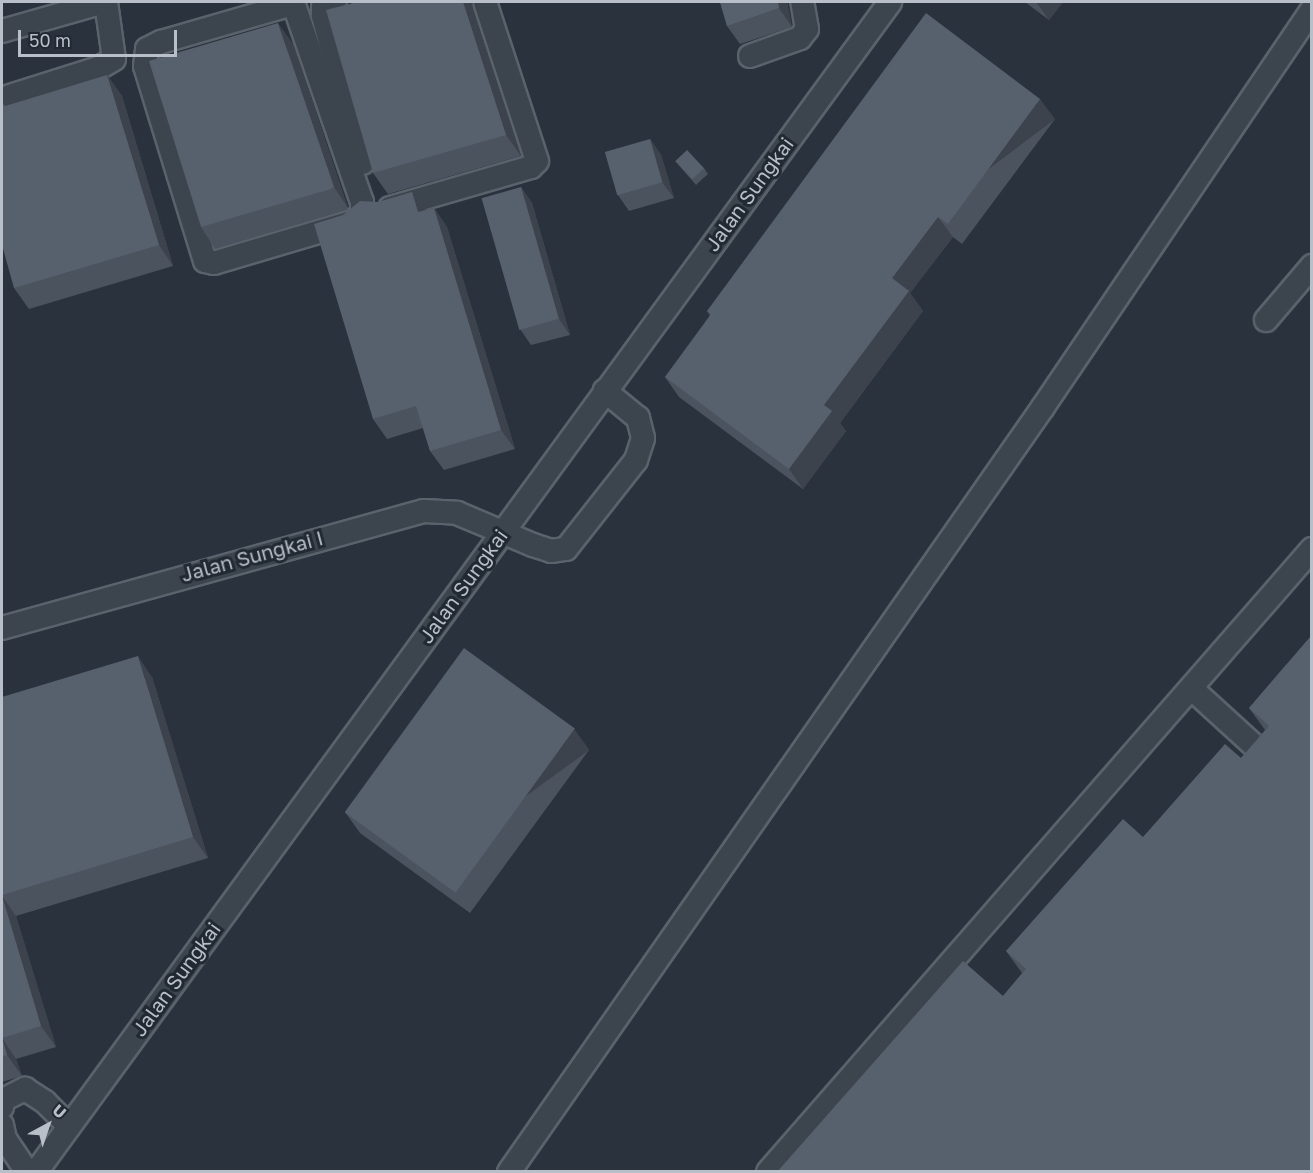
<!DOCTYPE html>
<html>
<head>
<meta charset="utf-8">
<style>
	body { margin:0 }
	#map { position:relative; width:1313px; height:1173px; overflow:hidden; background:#29323d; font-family:"Golos Text",sans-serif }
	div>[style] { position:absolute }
	.roads { filter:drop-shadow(2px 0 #5a626b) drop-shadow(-2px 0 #5a626b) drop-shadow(0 2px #5a626b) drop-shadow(0 -2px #5a626b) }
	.minor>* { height:22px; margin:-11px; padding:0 11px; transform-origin:11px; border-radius:11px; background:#3c444e }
	.wall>* { inset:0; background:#4b535e }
	.shaded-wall>* { inset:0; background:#3d434c; transform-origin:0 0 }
	.building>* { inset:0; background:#57606d; transform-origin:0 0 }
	span { translate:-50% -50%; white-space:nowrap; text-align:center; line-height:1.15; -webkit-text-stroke:6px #212933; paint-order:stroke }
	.street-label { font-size:20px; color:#b9bfc8 }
	.frame { position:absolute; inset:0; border:3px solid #b9bfc8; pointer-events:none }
	.north { position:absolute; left:18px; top:1095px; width:60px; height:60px; -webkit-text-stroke:4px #212933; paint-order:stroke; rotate:40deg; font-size:16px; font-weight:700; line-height:24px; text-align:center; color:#b9bfc8 }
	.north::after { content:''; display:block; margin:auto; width:21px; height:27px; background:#b9bfc8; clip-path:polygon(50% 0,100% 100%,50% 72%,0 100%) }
	.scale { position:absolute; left:18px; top:30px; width:159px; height:27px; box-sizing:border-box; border:3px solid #b9bfc8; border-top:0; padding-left:8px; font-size:18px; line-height:21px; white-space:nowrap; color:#b9bfc8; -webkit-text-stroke:4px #212933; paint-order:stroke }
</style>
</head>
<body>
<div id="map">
	<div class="roads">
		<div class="minor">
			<i style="left:293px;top:2px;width:212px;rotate:71deg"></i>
			<i style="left:362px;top:202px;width:12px;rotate:90deg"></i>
			<i style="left:362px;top:214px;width:13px;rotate:141deg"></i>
			<i style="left:352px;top:222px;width:144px;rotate:163.5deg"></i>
			<i style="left:214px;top:263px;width:9px;rotate:-167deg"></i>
			<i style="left:205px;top:261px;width:204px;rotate:-107.1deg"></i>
			<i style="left:145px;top:66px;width:17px;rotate:-83deg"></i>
			<i style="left:147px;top:49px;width:16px;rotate:-27deg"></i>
			<i style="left:161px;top:42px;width:137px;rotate:-16.1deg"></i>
			<i style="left:335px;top:2px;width:13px;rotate:157deg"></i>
			<i style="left:323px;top:7px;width:9px;rotate:90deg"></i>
			<i style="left:323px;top:16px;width:152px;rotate:74.8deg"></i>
			<i style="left:2px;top:31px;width:106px;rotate:-15.9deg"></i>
			<i style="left:750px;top:56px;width:53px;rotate:-19.8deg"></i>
			<i style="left:800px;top:38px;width:11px;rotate:-52deg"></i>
			<i style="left:807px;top:29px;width:27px;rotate:-100deg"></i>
			<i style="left:10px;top:96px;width:93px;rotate:-17.5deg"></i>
			<i style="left:99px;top:68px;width:17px;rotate:-31deg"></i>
			<i style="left:114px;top:59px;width:58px;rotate:-98deg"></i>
			<i style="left:390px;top:208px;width:147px;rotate:-16.2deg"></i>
			<i style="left:531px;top:167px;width:8px;rotate:-45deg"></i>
			<i style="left:537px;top:161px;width:167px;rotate:-108.1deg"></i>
			<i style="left:1266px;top:320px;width:71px;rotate:-49.6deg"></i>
			<i style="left:2px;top:628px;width:438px;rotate:-15.5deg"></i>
			<i style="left:424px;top:511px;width:33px;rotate:3deg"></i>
			<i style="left:457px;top:513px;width:82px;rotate:22.8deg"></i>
			<i style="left:533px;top:545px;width:19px;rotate:18deg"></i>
			<i style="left:551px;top:551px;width:15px;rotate:-8deg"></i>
			<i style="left:566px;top:549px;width:113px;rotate:-51.8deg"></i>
			<i style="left:636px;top:460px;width:23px;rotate:-72deg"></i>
			<i style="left:643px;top:438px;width:21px;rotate:-104deg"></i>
			<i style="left:638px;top:418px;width:43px;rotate:-140.7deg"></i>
			<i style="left:1191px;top:688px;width:92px;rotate:42.4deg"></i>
			<i style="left:2px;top:1107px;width:7px;rotate:-82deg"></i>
			<i style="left:3px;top:1100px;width:25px;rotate:-27deg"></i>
			<i style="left:25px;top:1089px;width:24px;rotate:33deg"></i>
			<i style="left:45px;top:1102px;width:34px;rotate:45deg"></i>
			<i style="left:2px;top:1125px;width:14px;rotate:78deg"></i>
			<i style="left:5px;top:1139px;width:40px;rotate:56deg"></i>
			<i style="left:36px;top:1172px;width:1449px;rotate:-53.87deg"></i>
			<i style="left:509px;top:1172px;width:933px;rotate:-55.08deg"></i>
			<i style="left:1043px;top:407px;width:480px;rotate:-55.9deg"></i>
			<i style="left:768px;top:1172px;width:827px;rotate:-48.87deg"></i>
		</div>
	</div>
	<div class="wall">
		<i style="clip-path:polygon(357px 2px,473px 2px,472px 6px,521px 156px,388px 194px,373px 173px)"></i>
		<i style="clip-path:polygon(720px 2px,787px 2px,792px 27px,740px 44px,727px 26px)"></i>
		<i style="clip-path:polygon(1025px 2px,1063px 2px,1049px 20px)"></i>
		<i style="clip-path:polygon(293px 44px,348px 208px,346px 210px,215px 249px,201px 227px)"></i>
		<i style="clip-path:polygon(107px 75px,122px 96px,173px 266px,29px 309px,14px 288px)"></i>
		<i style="clip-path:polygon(1055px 119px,962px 244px,953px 237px,910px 293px,923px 311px,840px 423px,846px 431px,803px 489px,679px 397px,665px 377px,710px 316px,707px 311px)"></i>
		<i style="clip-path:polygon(650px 139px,661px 155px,674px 198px,629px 211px,618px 195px)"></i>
		<i style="clip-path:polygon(675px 161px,704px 168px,708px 174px,696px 185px)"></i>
		<i style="clip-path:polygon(521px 187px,532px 203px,570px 335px,531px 345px,520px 329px)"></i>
		<i style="clip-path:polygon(412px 192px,425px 210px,434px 208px,447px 227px,515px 449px,444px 470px,430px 451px,423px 428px,387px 439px,373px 419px,343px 215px)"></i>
		<i style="clip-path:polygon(1311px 636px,1311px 1172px,1003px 996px,1022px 973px,1006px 951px,1143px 837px,1241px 758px,1265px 730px,1249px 708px)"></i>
		<i style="clip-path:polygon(152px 677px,208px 858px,16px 916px,56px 1047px,16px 1059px,22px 1076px,2px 1082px,2px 697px)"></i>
		<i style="clip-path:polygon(574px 729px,589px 750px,470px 913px,360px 833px,345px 812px)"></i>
	</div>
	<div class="shaded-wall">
		<i style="clip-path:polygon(463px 2px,473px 2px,472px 6px,521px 156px,506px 135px)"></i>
		<i style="clip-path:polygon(778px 2px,787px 2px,792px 27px,779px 8px)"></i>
		<i style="clip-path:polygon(1036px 2px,1063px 2px,1049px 20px)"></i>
		<i style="clip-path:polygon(278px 23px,293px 44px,348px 208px,334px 187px)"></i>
		<i style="clip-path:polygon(107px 75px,122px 96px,173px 266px,159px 245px)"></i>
		<i style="left:1040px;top:99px;width:25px;height:155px;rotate:53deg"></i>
		<i style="clip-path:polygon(650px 139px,661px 155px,674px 198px,662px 182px)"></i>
		<i style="clip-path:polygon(521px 187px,532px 203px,570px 335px,559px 319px)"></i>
		<i style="clip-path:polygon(412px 192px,426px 211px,418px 212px)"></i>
		<i style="clip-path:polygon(434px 208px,447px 227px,515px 449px,501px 430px)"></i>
		<i style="clip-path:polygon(938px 217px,953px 237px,910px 293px,923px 311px,840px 423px,846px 431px,803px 489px,789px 469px,892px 278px)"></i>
		<i style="clip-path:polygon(138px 656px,152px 677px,208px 858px,193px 837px)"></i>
		<i style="left:574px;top:729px;width:26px;height:202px;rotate:54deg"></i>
		<i style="clip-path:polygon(2px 896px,16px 916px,56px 1047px,41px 1026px)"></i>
		<i style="clip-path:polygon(2px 1038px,16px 1059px,22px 1076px,7px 1055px)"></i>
	</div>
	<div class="building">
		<i style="clip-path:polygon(357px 2px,463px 2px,506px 135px,373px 173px,326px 10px)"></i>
		<i style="clip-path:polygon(720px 2px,778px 2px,779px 8px,727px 26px)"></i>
		<i style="clip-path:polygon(926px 13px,1040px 99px,948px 224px,938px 217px,892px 278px,909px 291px,824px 405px,832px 411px,789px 469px,665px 377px,711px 314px,707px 311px)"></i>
		<i style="clip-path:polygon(278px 23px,334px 187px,331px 189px,201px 227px,149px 61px)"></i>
		<i style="clip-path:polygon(107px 75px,159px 245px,14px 288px,2px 245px,2px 107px)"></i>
		<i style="left:650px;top:139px;width:45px;height:47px;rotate:74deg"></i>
		<i style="left:687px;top:150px;width:25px;height:16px;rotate:47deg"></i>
		<i style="left:521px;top:187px;width:137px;height:41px;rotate:74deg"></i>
		<i style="clip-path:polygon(412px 192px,418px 212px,434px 208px,501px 430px,430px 451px,416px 406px,373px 419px,314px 224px,343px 215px,360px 201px,378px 202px)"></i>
		<i style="clip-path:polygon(1311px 636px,1311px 1172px,777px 1172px,963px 961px,1003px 996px,1026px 969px,1006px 951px,1123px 819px,1143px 837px,1225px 744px,1241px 758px,1269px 726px,1249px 708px)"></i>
		<i style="left:464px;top:648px;width:137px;height:203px;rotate:36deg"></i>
		<i style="clip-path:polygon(138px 656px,193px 837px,2px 895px,2px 697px)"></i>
		<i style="clip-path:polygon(2px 896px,41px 1026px,2px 1038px,7px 1055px,2px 1057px)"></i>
	</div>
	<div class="street-label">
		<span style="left:749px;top:194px;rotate:-54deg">Jalan Sungkai</span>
		<span style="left:252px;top:556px;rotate:-15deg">Jalan Sungkai I</span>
		<span style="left:463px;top:586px;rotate:-54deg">Jalan Sungkai</span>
		<span style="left:176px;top:979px;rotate:-54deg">Jalan Sungkai</span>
	</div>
	<div class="frame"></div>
	<div class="north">U</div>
	<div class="scale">50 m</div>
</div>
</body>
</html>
